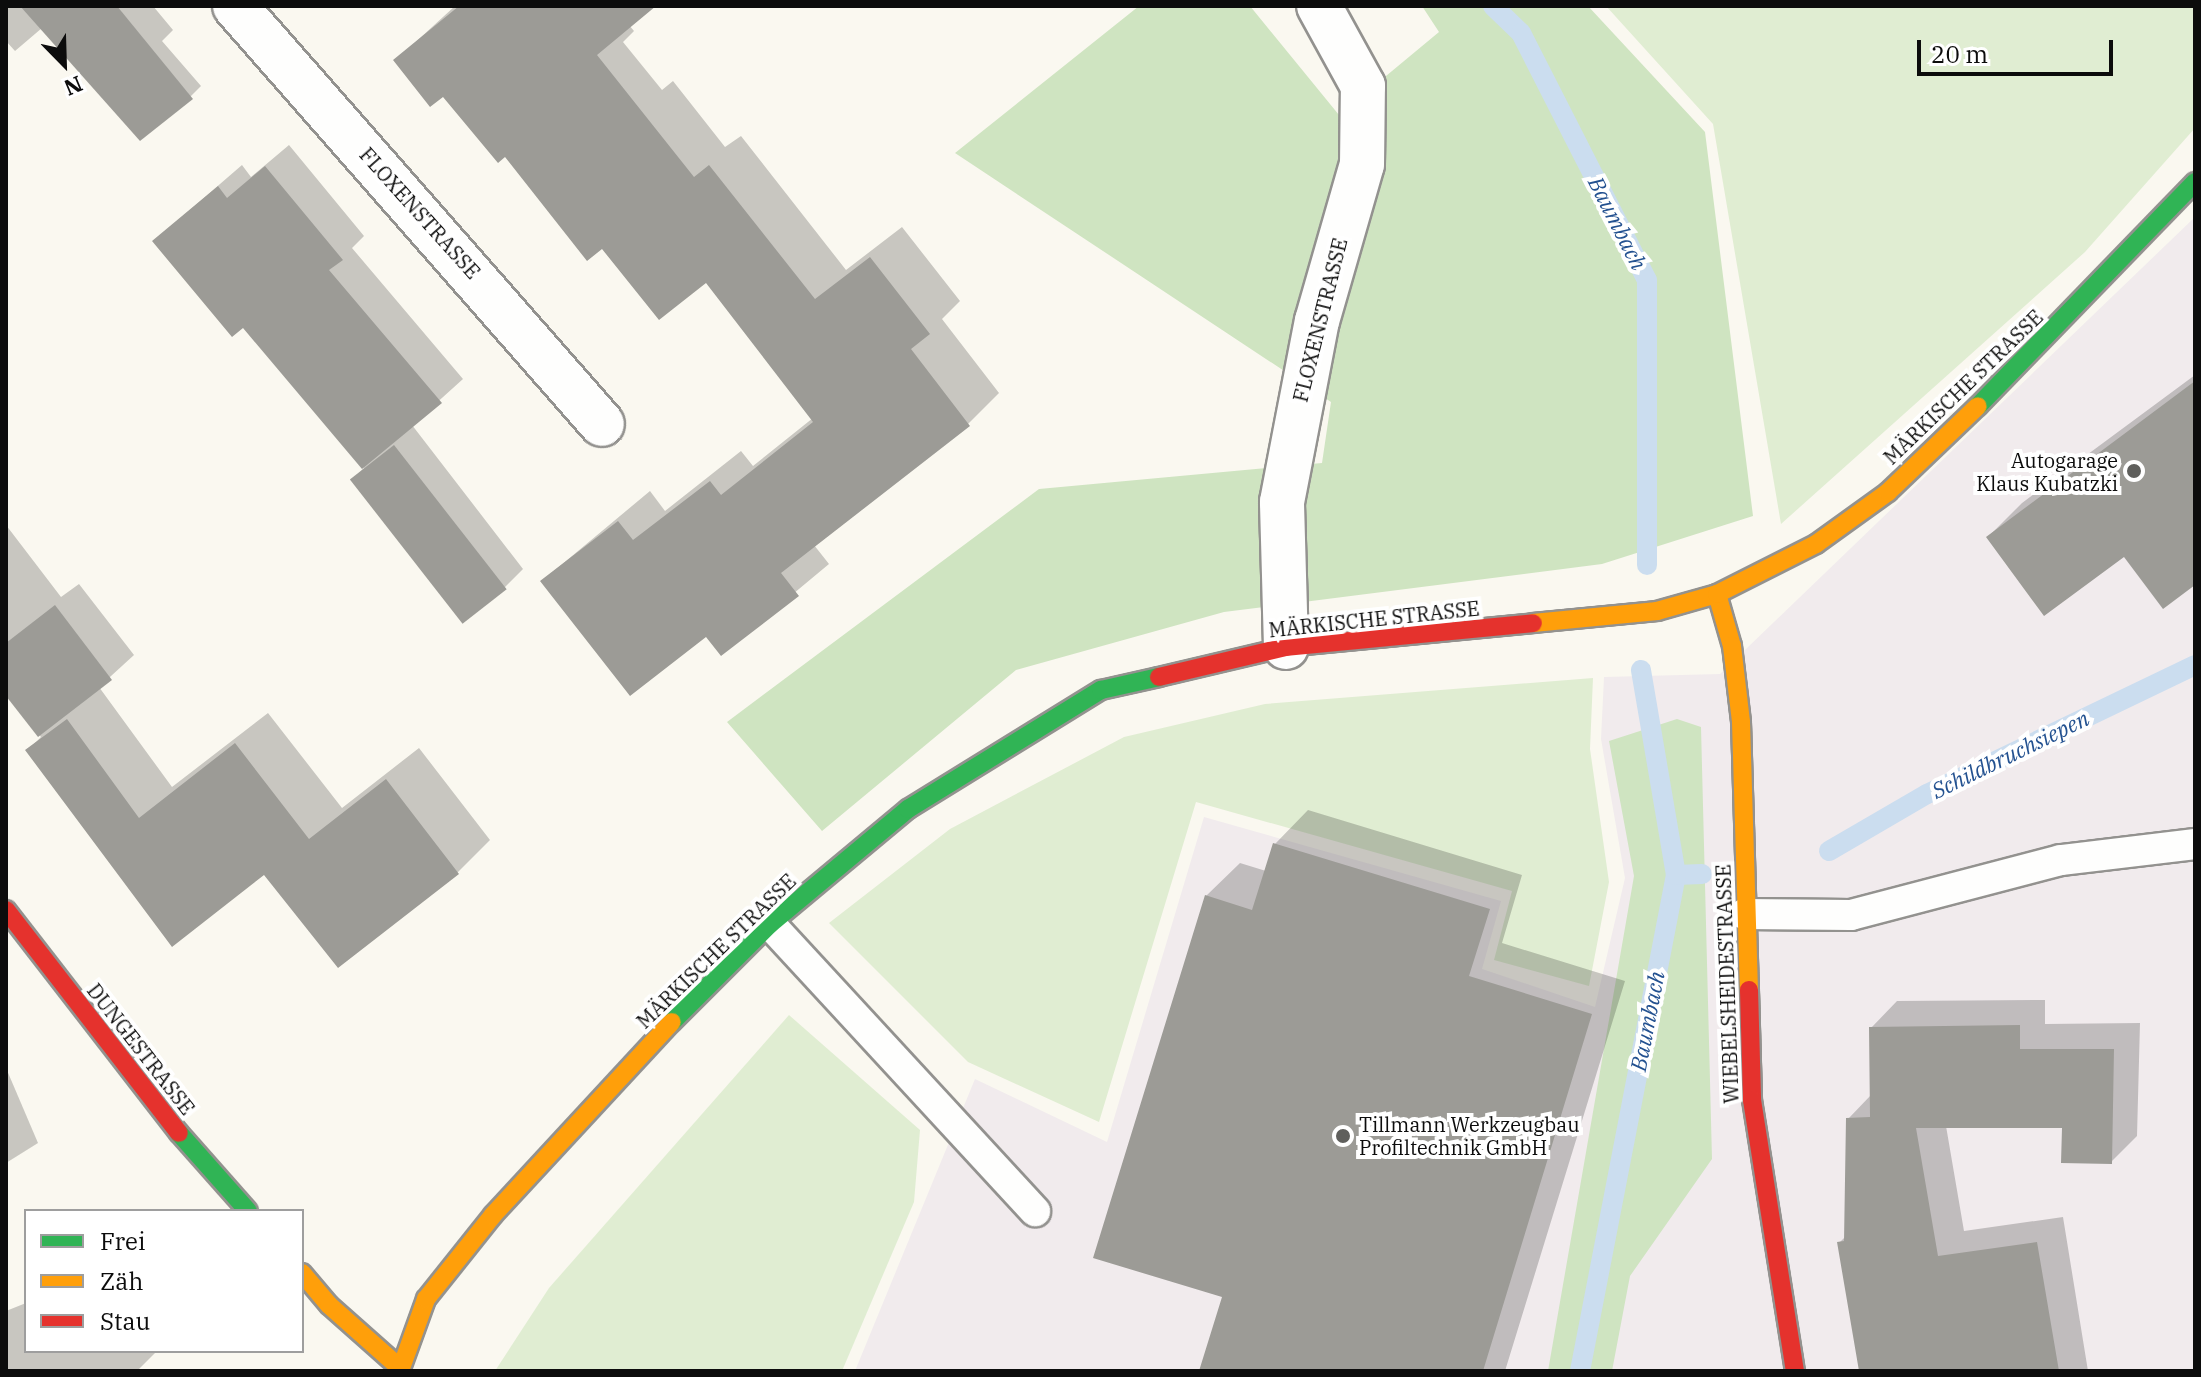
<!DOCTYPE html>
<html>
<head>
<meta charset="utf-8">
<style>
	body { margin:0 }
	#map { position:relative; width:2201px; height:1377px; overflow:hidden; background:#faf8f0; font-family:"IBM Plex Serif",serif }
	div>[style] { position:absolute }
	.industrial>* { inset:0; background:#f1ebed }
	.green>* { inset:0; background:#e0edd2 }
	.forest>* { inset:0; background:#cfe4c1 }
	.shadow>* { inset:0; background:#0003 }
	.stream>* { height:20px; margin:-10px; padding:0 10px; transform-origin:10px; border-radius:10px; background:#cbddef }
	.building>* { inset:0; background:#9c9b96; transform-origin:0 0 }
	.roads { filter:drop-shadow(2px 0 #93928f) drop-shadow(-2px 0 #93928f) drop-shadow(0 2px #93928f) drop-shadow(0 -2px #93928f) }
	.lane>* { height:30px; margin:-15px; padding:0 15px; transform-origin:15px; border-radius:15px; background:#fefefd }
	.street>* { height:44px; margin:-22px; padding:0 22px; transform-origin:22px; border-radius:22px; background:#fefefd }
	.fast>* { height:18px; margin:-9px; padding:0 9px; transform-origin:9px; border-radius:9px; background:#30b455 }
	.slow>* { height:18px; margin:-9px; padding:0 9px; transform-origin:9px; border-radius:9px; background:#ff9f0a }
	.jam>* { height:18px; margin:-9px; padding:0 9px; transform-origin:9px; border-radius:9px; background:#e5322d }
	.dots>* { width:22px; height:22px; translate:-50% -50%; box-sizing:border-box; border:4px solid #fff; border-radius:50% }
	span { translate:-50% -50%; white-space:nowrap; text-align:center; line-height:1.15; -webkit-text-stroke:8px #fff; paint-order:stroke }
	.street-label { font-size:20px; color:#0c0c0c }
	.poi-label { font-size:20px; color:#0c0c0c }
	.right { translate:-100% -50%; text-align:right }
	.left { translate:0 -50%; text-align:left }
	.water-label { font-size:22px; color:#235190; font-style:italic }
	.frame { position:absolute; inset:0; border:8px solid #0c0c0c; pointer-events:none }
	.legend { position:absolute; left:24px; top:1209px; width:280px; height:144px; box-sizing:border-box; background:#fff; border:2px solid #9e9e9e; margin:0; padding:10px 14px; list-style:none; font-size:24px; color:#0c0c0c }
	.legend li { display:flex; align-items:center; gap:16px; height:40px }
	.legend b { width:40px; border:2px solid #9e9e9e }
	.north { position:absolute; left:24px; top:24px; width:80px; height:80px; -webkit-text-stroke:6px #fff; paint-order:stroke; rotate:157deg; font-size:22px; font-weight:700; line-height:32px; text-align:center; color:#0c0c0c }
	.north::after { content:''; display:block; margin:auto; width:28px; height:36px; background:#0c0c0c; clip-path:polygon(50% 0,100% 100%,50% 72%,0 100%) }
	.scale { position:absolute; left:1917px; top:40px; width:196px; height:36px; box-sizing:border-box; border:4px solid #0c0c0c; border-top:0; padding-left:10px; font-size:24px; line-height:28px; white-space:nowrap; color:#0c0c0c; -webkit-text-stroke:6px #fff; paint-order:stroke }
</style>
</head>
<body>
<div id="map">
	<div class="industrial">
		<i style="clip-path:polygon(2195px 217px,2195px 1371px,855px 1371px,975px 1079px,1107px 1142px,1204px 817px,1501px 901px,1482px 969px,1595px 1007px,1625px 878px,1601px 739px,1604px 677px,1720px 674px)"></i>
	</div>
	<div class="green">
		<i style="clip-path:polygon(1606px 6px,2195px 6px,2195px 128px,2085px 252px,1781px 524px,1713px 124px)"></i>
		<i style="clip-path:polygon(1593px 678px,1590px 749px,1609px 882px,1589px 986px,1494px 960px,1512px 891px,1196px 802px,1099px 1122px,968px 1062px,829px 923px,950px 829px,1124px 737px,1265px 704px)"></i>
		<i style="clip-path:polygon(789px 1015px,920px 1130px,914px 1202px,842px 1371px,495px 1371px,549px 1288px)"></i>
	</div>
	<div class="forest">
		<i style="clip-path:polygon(1139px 6px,1250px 6px,1339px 115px,1439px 32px,1422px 6px,1588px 6px,1705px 132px,1753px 516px,1602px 564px,1224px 612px,1016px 670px,822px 831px,727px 722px,1039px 489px,1322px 463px,1331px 402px,955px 153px)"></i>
		<i style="clip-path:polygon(1677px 719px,1701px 727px,1712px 1159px,1630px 1276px,1612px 1371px,1548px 1371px,1634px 876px,1609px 741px)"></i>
	</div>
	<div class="shadow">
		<i style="clip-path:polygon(6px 6px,153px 6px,173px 30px,162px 41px,201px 86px,181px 106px,42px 28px,15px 51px,6px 41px)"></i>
		<i style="clip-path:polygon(455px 6px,648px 6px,629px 25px,634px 31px,623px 42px,662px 90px,673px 81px,725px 147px,741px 136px,846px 270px,902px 227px,960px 301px,942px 319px,999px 393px,968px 424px,814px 545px,829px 564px,722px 653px,706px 634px,542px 581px,650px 491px,665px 511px,741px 451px,753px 466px,813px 418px,706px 281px,603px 246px,443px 94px,396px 60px)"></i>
		<i style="clip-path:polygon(289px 145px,364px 236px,352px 248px,463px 379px,412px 425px,523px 569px,504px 588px,352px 480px,364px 468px,244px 325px,154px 241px,242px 165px,251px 177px)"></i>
		<i style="clip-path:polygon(2195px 375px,2195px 583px,2125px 554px,1988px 537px,2022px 503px)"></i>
		<i style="clip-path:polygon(6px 525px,61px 597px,79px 584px,134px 655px,99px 687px,172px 787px,268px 713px,342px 808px,419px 748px,490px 840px,458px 872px,338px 965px,265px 872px,173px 944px,28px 750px,41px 737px,6px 692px)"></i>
		<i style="clip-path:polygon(1308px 810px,1522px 875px,1502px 943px,1625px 981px,1505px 1371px,1201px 1371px,1224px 1296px,1206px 896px,1240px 863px,1266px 871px,1275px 844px)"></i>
		<i style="clip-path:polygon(2045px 1000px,2045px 1024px,2140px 1023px,2137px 1136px,2111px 1162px,2064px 1126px,1946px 1126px,1964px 1231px,2063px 1217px,2088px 1371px,1861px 1371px,1839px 1243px,1846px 1236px,1848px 1119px,1871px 1095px,1871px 1028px,1897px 1001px)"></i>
		<i style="clip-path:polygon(6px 1068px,38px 1143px,6px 1163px)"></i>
		<i style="clip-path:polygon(26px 1303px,26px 1351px,157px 1351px,137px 1371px,6px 1371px,6px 1311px)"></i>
	</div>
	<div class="stream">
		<i style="left:1493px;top:6px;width:39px;rotate:44deg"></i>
		<i style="left:1521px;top:33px;width:277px;rotate:63deg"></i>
		<i style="left:1647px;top:280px;width:285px;rotate:90deg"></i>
		<i style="left:1829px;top:851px;width:113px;rotate:-30.2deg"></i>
		<i style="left:1927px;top:794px;width:297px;rotate:-25.7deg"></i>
		<i style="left:1676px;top:875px;width:26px;rotate:-2deg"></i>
		<i style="left:1580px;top:1371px;width:505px;rotate:-79.05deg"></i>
		<i style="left:1676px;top:875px;width:208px;rotate:-99.7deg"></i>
	</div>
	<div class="building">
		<i style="clip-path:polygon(20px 6px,117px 6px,193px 99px,140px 141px)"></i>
		<i style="clip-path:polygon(459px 6px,656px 6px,597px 55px,694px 177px,709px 165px,815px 299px,870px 257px,930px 334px,911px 349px,970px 426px,781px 573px,799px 596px,721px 656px,706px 637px,630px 696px,540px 581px,618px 521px,633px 540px,710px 481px,721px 495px,813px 422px,706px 283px,659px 320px,602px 249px,587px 261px,505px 157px,498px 163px,443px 97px,430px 107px,393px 60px)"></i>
		<i style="clip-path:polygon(265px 166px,343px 260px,329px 270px,442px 403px,362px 469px,243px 328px,232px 337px,152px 241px,218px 186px,227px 198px)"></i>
		<i style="clip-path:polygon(2195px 381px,2195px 585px,2163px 609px,2124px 557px,2044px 616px,1986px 537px)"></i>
		<i style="left:394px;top:445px;width:183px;height:56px;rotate:52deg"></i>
		<i style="clip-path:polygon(55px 605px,112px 680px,38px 737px,6px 696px,6px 643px)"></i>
		<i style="clip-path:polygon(67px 719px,139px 818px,235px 743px,309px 839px,386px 779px,459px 874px,338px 968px,264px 875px,172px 947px,25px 750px)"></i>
		<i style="clip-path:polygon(1273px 843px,1490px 909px,1469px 976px,1592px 1014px,1483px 1371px,1199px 1371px,1222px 1297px,1093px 1258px,1205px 895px,1252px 910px)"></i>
		<i style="clip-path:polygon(2020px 1025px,2020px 1049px,2114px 1049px,2112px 1164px,2061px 1163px,2062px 1128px,1916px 1128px,1938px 1256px,2037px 1242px,2059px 1371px,1859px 1371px,1837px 1242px,1844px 1241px,1846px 1118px,1870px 1117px,1869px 1027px)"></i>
	</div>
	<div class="roads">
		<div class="lane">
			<i style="left:1744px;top:914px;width:107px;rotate:0.5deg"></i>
			<i style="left:1851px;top:915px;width:217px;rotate:-14.7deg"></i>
			<i style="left:2061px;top:860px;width:135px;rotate:-6.8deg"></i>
			<i style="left:770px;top:924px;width:391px;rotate:47.3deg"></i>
		</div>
		<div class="street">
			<i style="left:235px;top:6px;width:556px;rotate:48.72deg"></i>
			<i style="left:1286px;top:647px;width:145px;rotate:-91.6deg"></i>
			<i style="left:1282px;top:502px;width:184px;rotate:-79.1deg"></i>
			<i style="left:1317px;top:321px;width:163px;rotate:-74deg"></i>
			<i style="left:1362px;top:164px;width:78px;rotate:-89.3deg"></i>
			<i style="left:1363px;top:86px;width:91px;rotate:-118.8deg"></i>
		</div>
		<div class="fast">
			<i style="left:1978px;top:406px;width:312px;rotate:-45.9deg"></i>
			<i style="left:672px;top:1022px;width:139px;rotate:-45deg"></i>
			<i style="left:770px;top:924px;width:180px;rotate:-39.8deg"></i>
			<i style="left:908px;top:809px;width:227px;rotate:-31.7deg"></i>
			<i style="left:1101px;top:690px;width:59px;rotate:-12.6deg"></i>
			<i style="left:179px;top:1133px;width:104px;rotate:48.5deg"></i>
		</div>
		<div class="slow">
			<i style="left:1717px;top:594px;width:54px;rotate:73.9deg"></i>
			<i style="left:1732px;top:646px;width:77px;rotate:83.2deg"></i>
			<i style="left:1741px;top:722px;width:268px;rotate:88.3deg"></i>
			<i style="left:1533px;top:623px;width:125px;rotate:-5.5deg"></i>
			<i style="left:1657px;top:611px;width:62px;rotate:-15.8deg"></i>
			<i style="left:1717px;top:594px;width:111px;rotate:-26.8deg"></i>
			<i style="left:1816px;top:544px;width:89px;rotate:-35.8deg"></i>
			<i style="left:1888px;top:492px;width:124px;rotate:-43.7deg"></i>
			<i style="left:302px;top:1273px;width:42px;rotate:49.8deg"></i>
			<i style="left:329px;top:1305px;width:95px;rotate:41.6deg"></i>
			<i style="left:400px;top:1371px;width:77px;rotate:-70.1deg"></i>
			<i style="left:426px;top:1299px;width:107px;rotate:-51.4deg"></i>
			<i style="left:493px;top:1215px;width:263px;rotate:-47.2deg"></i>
		</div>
		<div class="jam">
			<i style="left:1159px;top:677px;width:130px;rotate:-13.3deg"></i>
			<i style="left:1286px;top:647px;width:248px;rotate:-5.5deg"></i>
			<i style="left:6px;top:910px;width:282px;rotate:52.2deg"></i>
			<i style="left:1749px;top:990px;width:110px;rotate:88.4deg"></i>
			<i style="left:1752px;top:1100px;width:274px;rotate:81deg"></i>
		</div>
	</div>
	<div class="dots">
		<i style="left:2134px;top:471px;background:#5f5f5c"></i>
		<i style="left:1343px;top:1136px;background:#5f5f5c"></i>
	</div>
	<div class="street-label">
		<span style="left:420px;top:213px;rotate:48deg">FLOXENSTRASSE</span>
		<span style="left:1320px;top:320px;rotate:-76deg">FLOXENSTRASSE</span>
		<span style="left:1963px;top:387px;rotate:-44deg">MÄRKISCHE STRASSE</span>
		<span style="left:1374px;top:619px;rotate:-6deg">MÄRKISCHE STRASSE</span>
		<span style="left:716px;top:951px;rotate:-44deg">MÄRKISCHE STRASSE</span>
		<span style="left:1727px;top:984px;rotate:-92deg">WIEBELSHEIDESTRASSE</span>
		<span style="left:141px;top:1049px;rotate:52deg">DUNGESTRASSE</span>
	</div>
	<div class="poi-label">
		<span class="right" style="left:2118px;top:472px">Autogarage<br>Klaus Kubatzki</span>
		<span class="left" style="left:1359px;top:1136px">Tillmann Werkzeugbau<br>Profiltechnik GmbH</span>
	</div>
	<div class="water-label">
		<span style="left:1618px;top:223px;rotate:63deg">Baumbach</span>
		<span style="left:2010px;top:754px;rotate:-26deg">Schildbruchsiepen</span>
		<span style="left:1647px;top:1021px;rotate:-79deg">Baumbach</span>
	</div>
	<div class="frame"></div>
	<ul class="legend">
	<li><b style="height:10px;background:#30b455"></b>Frei</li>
	<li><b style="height:10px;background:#ff9f0a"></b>Zäh</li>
	<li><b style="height:10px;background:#e5322d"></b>Stau</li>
	</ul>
	<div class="north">N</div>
	<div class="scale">20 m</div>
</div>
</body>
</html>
